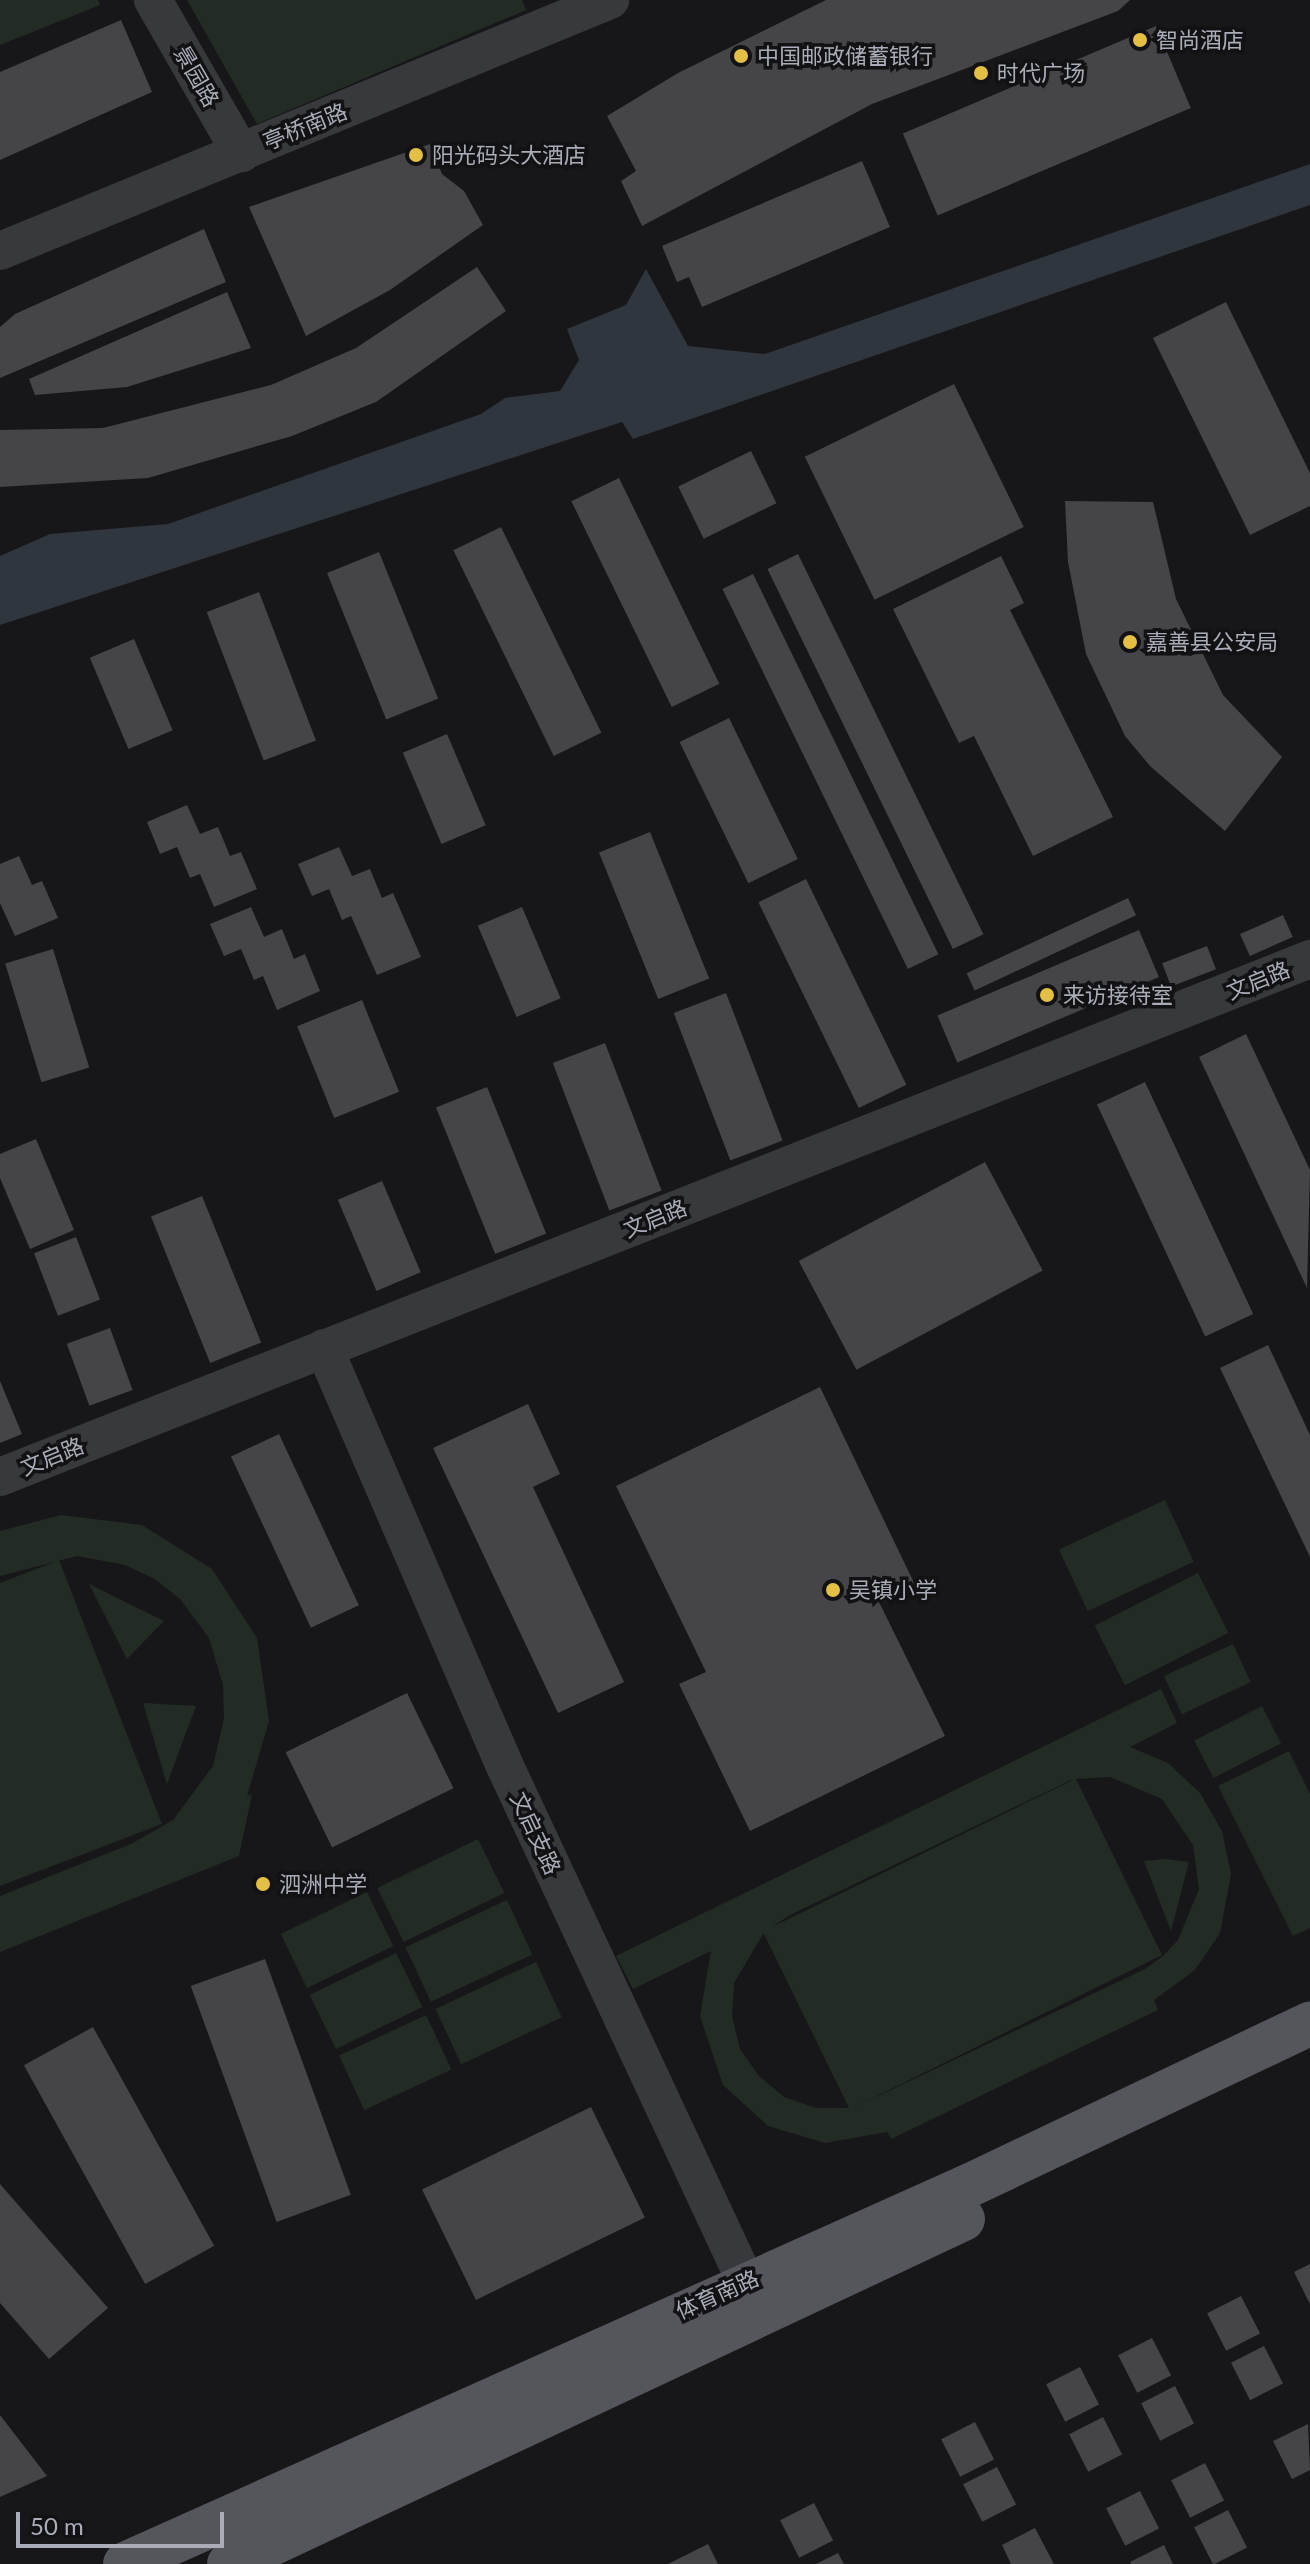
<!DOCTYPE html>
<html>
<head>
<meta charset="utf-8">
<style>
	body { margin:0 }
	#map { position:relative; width:1310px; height:2564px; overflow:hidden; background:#171719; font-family:Lato,"Noto Sans SC",sans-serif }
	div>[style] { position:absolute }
	.green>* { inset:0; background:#232b25; transform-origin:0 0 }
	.water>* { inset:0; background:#30363e }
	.building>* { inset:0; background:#444449; transform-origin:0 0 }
	.minor>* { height:38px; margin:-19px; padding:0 19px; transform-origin:19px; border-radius:19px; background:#38393d }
	.major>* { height:44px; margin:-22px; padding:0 22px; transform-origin:22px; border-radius:22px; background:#55555c }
	.dots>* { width:22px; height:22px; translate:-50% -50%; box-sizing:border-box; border:4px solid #121214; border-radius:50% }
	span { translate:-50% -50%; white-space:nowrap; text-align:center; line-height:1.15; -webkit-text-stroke:7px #121214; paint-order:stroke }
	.poi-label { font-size:22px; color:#aaadb8 }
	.left { translate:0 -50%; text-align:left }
	.street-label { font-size:22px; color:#aaadb8 }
	.scale { position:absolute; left:16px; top:2512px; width:208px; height:36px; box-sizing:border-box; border:4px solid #aaadb8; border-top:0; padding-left:10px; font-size:24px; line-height:28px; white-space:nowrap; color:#aaadb8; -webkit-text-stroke:6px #121214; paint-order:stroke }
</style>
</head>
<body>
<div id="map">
	<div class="green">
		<i style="clip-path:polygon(0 0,98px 0,100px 5px,0 45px)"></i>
		<i style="clip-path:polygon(187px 0,522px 0,526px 10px,257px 124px)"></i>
		<i style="left:1165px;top:1500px;width:68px;height:117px;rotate:65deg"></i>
		<i style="clip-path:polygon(61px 1515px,142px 1525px,212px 1569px,257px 1638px,269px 1721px,247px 1796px,252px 1794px,239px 1856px,0 1952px,0 1896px,131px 1844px,173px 1820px,213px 1766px,224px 1718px,223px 1685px,209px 1638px,180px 1599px,155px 1579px,125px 1565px,77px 1556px,0 1576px,0 1531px)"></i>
		<i style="clip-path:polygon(59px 1560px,162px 1824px,0 1886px,0 1583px)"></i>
		<i style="left:1198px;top:1573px;width:67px;height:116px;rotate:63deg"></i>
		<i style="clip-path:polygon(89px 1584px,164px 1621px,127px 1659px)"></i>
		<i style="left:1233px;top:1644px;width:42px;height:76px;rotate:65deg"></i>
		<i style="clip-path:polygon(evenodd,1161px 1689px,1177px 1723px,1130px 1747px,1168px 1763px,1200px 1793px,1222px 1831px,1231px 1874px,1220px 1933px,1195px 1970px,1154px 2000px,1158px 2010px,891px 2139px,887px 2132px,825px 2143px,768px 2126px,723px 2085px,700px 2016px,711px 1951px,633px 1989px,616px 1956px,1161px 1689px,1110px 1777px,1162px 1799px,1193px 1845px,1199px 1889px,1178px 1940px,1163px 1956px,1145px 1969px,855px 2107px,1162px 1955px,1076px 1779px,1110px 1777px,1161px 1689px,1071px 1780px,1071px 1781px,772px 1927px,790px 1915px,1071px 1780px,1161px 1689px,763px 1934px,764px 1934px,849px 2108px,816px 2108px,784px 2097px,759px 2076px,740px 2049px,732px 2016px,734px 1983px,763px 1934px)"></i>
		<i style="clip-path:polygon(143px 1703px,196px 1706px,167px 1784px)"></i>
		<i style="left:1262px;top:1706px;width:42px;height:76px;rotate:63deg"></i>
		<i style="clip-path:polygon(1289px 1751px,1310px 1794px,1310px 1928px,1293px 1936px,1218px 1786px)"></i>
		<i style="left:478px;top:1839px;width:60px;height:112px;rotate:64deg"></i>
		<i style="clip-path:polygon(1167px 1859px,1189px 1862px,1171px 1931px,1144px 1861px)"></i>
		<i style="left:367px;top:1892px;width:60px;height:96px;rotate:64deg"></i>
		<i style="left:507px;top:1900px;width:60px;height:112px;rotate:65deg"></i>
		<i style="left:396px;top:1953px;width:60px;height:96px;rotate:64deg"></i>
		<i style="left:536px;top:1962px;width:61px;height:111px;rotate:65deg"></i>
		<i style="left:426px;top:2015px;width:60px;height:96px;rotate:65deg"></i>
	</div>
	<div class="water">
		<i style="clip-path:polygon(1310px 164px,1310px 205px,633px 439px,622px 422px,0 625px,0 556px,50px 534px,168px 524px,481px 414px,505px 398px,560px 391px,579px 360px,567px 329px,626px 305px,646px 269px,688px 346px,765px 354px)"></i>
	</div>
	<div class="building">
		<i style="clip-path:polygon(826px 0,1130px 0,1118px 11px,872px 104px,642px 226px,621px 181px,636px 171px,607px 116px,678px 73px)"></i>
		<i style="clip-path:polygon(121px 20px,152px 92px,0 160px,0 72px)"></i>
		<i style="left:1156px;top:26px;width:89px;height:275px;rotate:67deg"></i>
		<i style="clip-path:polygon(430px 144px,442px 174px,464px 191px,483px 225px,390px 290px,306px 336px,249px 207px)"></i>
		<i style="clip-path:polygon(862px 161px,890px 227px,702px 307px,689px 277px,677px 282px,662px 246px)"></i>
		<i style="clip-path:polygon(204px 229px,226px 282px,0 378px,0 327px,15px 314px)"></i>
		<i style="clip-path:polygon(477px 267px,506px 311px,376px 402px,292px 436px,148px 478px,0 487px,0 430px,103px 428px,271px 385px,356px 348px)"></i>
		<i style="clip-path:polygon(227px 292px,251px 348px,127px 387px,35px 395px,29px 379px)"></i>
		<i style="clip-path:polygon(1226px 302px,1310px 473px,1310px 506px,1250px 535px,1153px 338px)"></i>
		<i style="left:954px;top:384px;width:159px;height:166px;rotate:64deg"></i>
		<i style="left:751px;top:451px;width:58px;height:81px;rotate:64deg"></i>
		<i style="left:619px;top:478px;width:229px;height:53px;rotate:64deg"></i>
		<i style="clip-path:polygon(1065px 501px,1153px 502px,1176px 599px,1223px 695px,1282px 757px,1225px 831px,1150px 766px,1125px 736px,1086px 654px,1068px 562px)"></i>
		<i style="left:501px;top:527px;width:229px;height:53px;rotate:64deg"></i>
		<i style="left:379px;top:552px;width:158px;height:56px;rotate:68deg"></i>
		<i style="left:798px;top:554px;width:423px;height:34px;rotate:64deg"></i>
		<i style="clip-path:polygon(1001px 556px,1024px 603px,1010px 610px,1113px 817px,1033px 856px,974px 736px,959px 743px,893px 609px)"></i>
		<i style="left:753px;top:574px;width:423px;height:34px;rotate:64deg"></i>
		<i style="left:259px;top:592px;width:159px;height:56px;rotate:69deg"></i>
		<i style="left:134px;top:639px;width:99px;height:48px;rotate:67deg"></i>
		<i style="left:729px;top:718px;width:157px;height:55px;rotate:64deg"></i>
		<i style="left:447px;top:734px;width:99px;height:48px;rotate:67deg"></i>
		<i style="clip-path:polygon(187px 805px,200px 834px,218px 827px,230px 856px,241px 852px,257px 889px,214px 907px,200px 874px,190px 878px,177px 847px,160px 854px,147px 822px)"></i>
		<i style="left:650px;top:832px;width:158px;height:55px;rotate:68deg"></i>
		<i style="clip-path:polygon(339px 847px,352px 876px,370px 869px,382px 898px,393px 893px,421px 957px,377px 975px,351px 916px,342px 920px,329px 889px,312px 896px,298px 864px)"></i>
		<i style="clip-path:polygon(19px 856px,32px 885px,42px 881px,58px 918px,15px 936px,0 903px,0 864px)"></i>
		<i style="left:806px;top:879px;width:229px;height:53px;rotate:64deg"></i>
		<i style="left:1128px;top:898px;width:19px;height:178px;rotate:65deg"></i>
		<i style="clip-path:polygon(251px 907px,264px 937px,282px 929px,294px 959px,305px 954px,320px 991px,277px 1010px,263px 976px,254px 980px,241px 949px,224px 956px,210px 924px)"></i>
		<i style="left:522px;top:907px;width:99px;height:48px;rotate:67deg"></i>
		<i style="left:1283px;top:915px;width:24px;height:47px;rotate:66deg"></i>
		<i style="left:1139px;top:930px;width:51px;height:219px;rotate:67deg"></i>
		<i style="left:1207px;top:946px;width:25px;height:48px;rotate:69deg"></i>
		<i style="left:53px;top:949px;width:124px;height:50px;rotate:73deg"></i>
		<i style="left:726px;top:993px;width:158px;height:56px;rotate:69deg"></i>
		<i style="left:362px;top:1000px;width:99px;height:70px;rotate:68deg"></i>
		<i style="clip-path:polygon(1246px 1034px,1310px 1170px,1307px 1288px,1199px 1057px)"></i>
		<i style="left:605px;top:1043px;width:158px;height:56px;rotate:69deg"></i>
		<i style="left:1145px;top:1082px;width:256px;height:53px;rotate:65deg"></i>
		<i style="left:487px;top:1087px;width:158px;height:55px;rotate:68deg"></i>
		<i style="clip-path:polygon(36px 1139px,74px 1230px,30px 1249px,0 1178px,0 1154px)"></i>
		<i style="left:985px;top:1162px;width:123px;height:211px;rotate:62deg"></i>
		<i style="left:382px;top:1181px;width:99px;height:48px;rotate:67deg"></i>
		<i style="left:202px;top:1196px;width:158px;height:55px;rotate:68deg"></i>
		<i style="left:76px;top:1237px;width:67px;height:45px;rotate:69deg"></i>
		<i style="left:110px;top:1328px;width:66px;height:46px;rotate:70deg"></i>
		<i style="clip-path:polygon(1268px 1345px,1310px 1435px,1310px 1557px,1220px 1368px)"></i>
		<i style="clip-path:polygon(0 1381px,22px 1434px,0 1443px)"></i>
		<i style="clip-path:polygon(820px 1387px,916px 1587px,880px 1604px,945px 1736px,750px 1831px,679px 1684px,706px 1672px,616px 1486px)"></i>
		<i style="clip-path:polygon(528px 1404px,560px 1474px,533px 1487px,624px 1682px,558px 1713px,433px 1448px)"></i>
		<i style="left:279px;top:1434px;width:189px;height:53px;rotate:65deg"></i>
		<i style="left:407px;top:1693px;width:106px;height:135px;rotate:64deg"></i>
		<i style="left:265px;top:1959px;width:251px;height:79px;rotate:70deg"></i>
		<i style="left:93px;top:2027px;width:250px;height:79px;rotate:61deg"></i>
		<i style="left:591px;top:2107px;width:123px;height:188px;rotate:64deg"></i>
		<i style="clip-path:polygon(0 2184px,108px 2308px,49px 2359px,0 2303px)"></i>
		<i style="clip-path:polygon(1310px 2264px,1310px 2304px,1294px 2272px)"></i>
		<i style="left:1241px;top:2296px;width:42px;height:38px;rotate:63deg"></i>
		<i style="left:1152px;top:2338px;width:42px;height:38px;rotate:63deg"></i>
		<i style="left:1264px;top:2346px;width:42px;height:37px;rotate:63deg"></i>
		<i style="left:1080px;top:2367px;width:42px;height:38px;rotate:63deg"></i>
		<i style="left:1175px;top:2386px;width:42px;height:38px;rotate:63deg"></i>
		<i style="clip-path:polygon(0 2415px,47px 2476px,0 2497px)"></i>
		<i style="left:1103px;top:2417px;width:42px;height:38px;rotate:63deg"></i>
		<i style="left:975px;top:2422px;width:42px;height:38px;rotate:63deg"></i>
		<i style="clip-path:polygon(1308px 2424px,1310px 2470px,1292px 2479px,1273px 2441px)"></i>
		<i style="left:1205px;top:2463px;width:42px;height:38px;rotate:63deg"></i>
		<i style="left:997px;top:2467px;width:42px;height:38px;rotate:63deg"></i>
		<i style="left:1140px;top:2491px;width:42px;height:38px;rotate:63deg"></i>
		<i style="left:814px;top:2503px;width:42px;height:38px;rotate:63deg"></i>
		<i style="left:1228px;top:2510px;width:42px;height:38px;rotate:63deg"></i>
		<i style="clip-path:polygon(1035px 2528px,1054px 2564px,1011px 2564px,1002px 2545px)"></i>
		<i style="clip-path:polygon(708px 2544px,718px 2564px,668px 2564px)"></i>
		<i style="clip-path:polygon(1164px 2545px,1173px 2564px,1131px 2564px,1130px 2562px)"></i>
		<i style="clip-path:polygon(838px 2553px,844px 2564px,816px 2564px)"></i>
	</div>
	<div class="minor">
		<i style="left:153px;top:0;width:177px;rotate:60.1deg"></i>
		<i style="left:0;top:251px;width:660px;rotate:-22.37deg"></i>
		<i style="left:324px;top:1348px;width:451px;rotate:66.6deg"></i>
		<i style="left:503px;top:1762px;width:572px;rotate:64.96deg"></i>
		<i style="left:745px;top:2280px;width:34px;rotate:56deg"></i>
		<i style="left:0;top:1477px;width:1409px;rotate:-21.57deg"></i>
	</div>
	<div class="major">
		<i style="left:125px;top:2564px;width:922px;rotate:-24.15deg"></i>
		<i style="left:966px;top:2187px;width:381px;rotate:-25.4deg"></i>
		<i style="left:229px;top:2564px;width:811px;rotate:-25.17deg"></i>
	</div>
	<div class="dots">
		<i style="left:1140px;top:40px;background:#e3bf45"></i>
		<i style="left:741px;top:56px;background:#e3bf45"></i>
		<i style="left:981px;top:73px;background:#e3bf45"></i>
		<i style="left:416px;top:155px;background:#e3bf45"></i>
		<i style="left:1130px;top:642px;background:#e3bf45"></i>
		<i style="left:1047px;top:995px;background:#e3bf45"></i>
		<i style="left:833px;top:1590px;background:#e3bf45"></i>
		<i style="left:263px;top:1884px;background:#e3bf45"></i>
	</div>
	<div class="poi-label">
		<span class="left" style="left:1156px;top:40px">智尚酒店</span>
		<span class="left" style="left:757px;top:56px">中国邮政储蓄银行</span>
		<span class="left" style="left:997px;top:73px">时代广场</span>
		<span class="left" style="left:432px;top:155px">阳光码头大酒店</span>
		<span class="left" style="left:1146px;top:642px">嘉善县公安局</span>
		<span class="left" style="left:1063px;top:995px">来访接待室</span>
		<span class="left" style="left:849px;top:1590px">吴镇小学</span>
		<span class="left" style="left:279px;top:1884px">泗洲中学</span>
	</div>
	<div class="street-label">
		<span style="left:197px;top:76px;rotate:60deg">景园路</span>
		<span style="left:305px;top:126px;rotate:-22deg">亭桥南路</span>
		<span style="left:1258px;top:980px;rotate:-22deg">文启路</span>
		<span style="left:655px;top:1218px;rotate:-22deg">文启路</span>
		<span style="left:52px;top:1456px;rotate:-22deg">文启路</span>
		<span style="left:536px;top:1833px;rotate:65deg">文启支路</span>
		<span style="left:717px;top:2294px;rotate:-24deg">体育南路</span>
	</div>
	<div class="scale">50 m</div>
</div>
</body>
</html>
